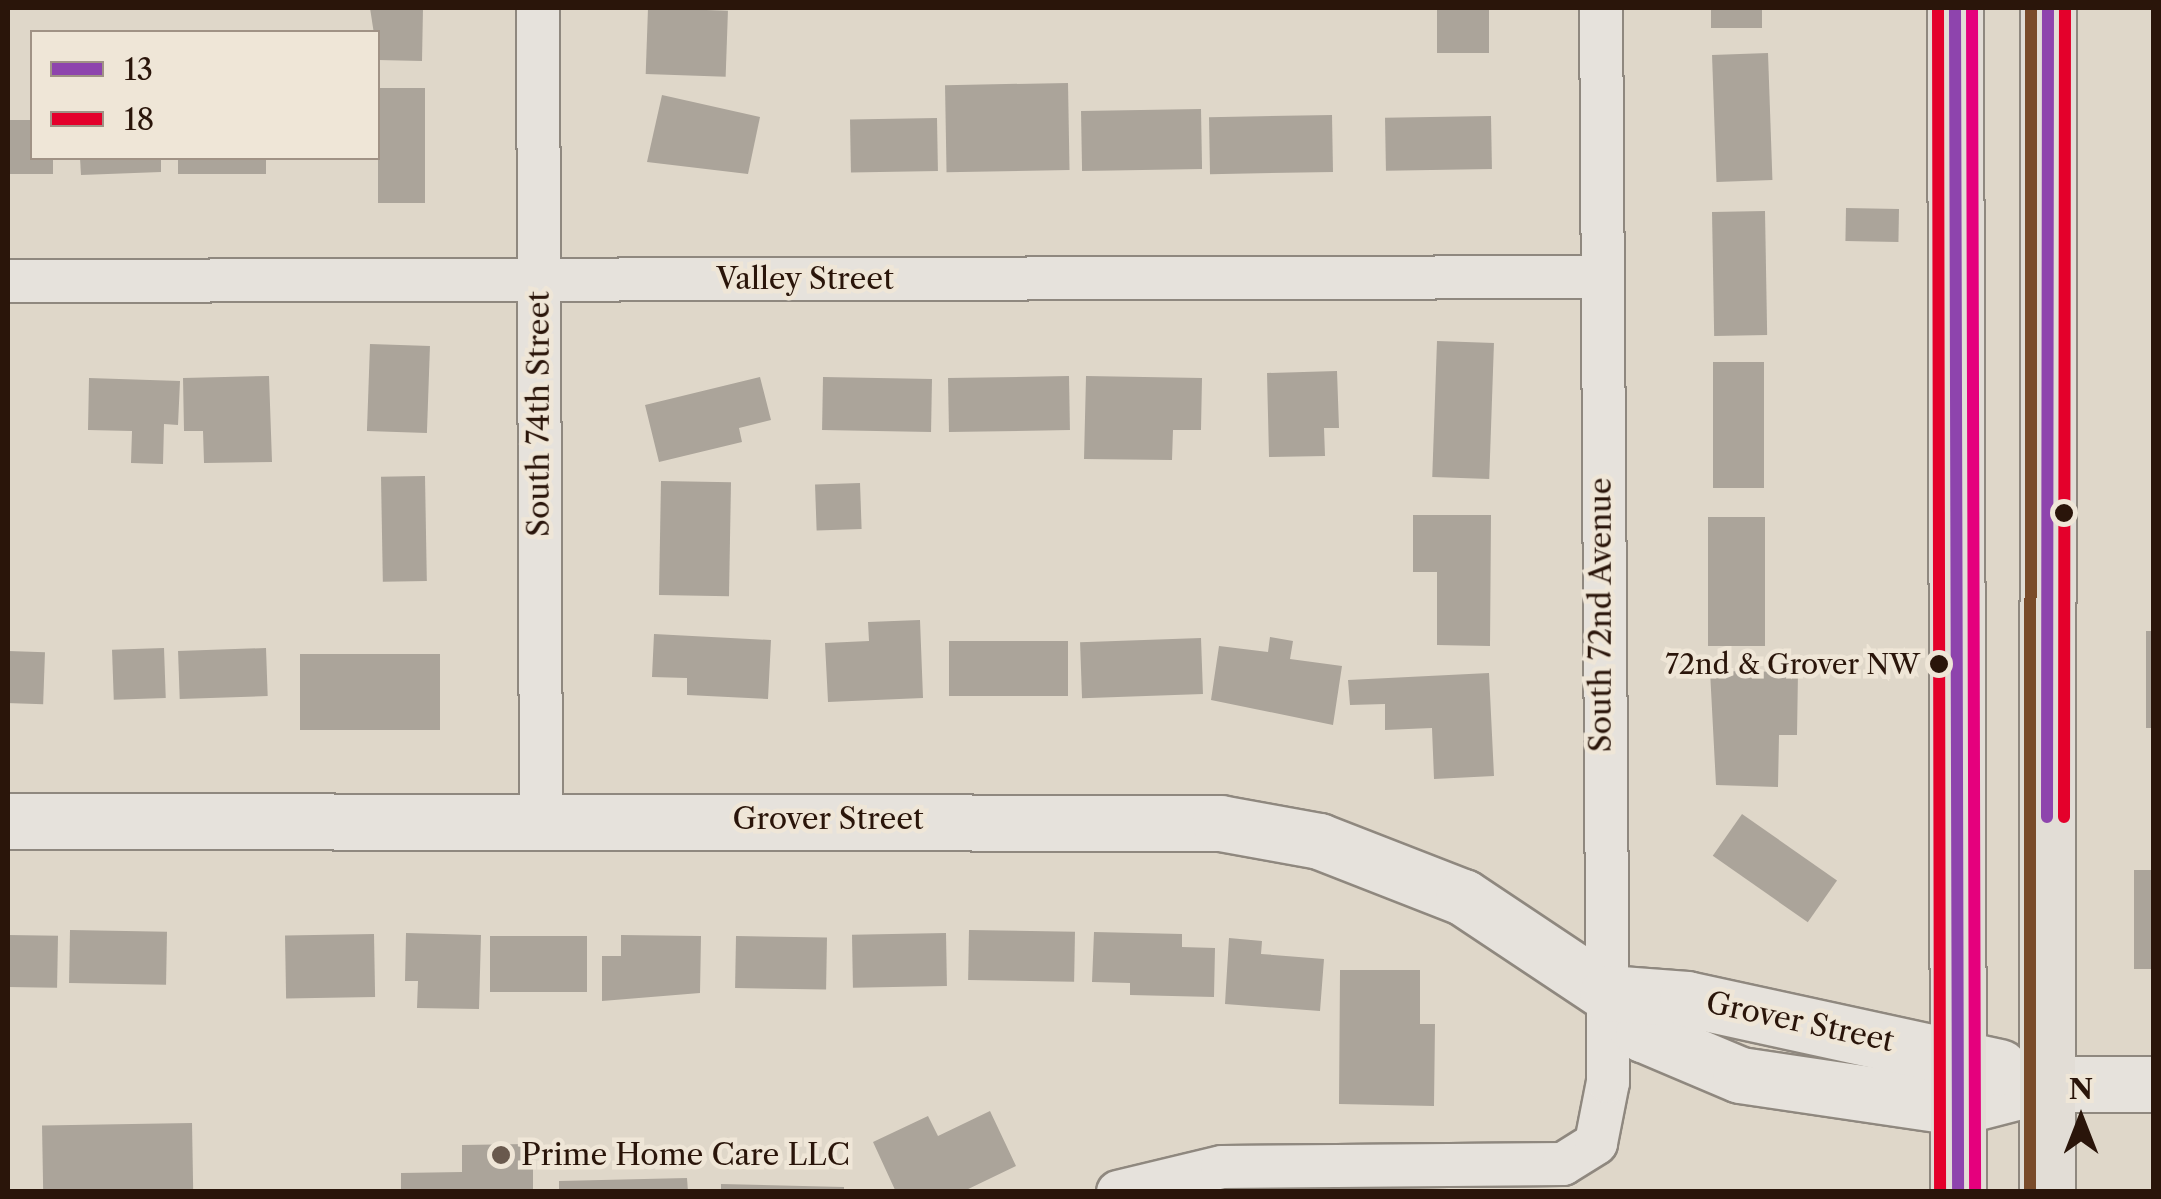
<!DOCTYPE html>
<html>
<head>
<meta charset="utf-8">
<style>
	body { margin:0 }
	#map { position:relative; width:2161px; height:1199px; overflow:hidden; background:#dfd7c9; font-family:"Libre Caslon Text",serif }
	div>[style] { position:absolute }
	.building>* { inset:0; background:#aba49a; transform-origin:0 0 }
	.roads { filter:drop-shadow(2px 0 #8f887f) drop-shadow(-2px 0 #8f887f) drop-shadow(0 2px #8f887f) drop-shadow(0 -2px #8f887f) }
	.street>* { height:42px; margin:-21px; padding:0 21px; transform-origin:21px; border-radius:21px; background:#e6e2dc }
	.secondary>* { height:55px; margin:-27.5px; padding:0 27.5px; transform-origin:27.5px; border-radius:27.5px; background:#e6e2dc }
	.primary>* { height:55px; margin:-27.5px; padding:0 27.5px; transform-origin:27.5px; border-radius:27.5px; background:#e2ddd6 }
	.bus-1>* { height:12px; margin:-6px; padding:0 6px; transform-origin:6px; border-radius:6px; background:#8e44ad }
	.bus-2>* { height:12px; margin:-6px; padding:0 6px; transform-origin:6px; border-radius:6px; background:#e4002b }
	.bus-3>* { height:12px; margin:-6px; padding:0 6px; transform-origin:6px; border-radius:6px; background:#e5007d }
	.bus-4>* { height:12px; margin:-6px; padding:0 6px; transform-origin:6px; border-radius:6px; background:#7a4b2a }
	.dots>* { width:28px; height:28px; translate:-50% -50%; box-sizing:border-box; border:5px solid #efe6d7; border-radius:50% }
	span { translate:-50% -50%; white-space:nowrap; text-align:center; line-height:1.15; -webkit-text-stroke:9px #efe6d7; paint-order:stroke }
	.bus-label { font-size:28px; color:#2a150a }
	.right { translate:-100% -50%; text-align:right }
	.street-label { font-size:30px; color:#2a150a }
	.poi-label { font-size:30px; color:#2a150a }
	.left { translate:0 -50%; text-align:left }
	.frame { position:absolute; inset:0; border:10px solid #2a150a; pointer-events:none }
	.legend { position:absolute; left:30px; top:30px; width:350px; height:130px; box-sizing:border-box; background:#efe6d7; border:2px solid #a09285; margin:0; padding:12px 18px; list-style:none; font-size:30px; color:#2a150a }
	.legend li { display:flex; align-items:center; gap:20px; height:50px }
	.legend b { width:50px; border:2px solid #a09285 }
	.north { position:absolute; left:2031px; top:1069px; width:100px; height:100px; -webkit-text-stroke:8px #efe6d7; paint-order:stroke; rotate:0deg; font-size:28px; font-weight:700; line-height:40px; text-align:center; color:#2a150a }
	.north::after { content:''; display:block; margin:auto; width:35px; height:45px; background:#2a150a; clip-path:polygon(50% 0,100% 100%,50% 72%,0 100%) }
</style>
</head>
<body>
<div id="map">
	<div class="building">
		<i style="clip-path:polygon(370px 8px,423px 8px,422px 61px,378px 60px)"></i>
		<i style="left:648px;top:8px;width:80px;height:66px;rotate:2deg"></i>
		<i style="left:1437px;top:8px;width:52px;height:45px"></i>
		<i style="left:1711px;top:8px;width:51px;height:20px"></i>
		<i style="left:1768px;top:53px;width:127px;height:56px;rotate:88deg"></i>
		<i style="left:1068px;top:83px;width:87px;height:123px;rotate:89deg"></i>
		<i style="left:378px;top:88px;width:47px;height:115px"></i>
		<i style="clip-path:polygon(662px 95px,760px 117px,748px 174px,647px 162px)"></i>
		<i style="left:1201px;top:109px;width:60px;height:120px;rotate:89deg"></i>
		<i style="left:1332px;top:115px;width:57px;height:123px;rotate:89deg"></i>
		<i style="left:1491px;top:116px;width:53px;height:106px;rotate:89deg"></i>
		<i style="left:937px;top:118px;width:53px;height:87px;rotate:89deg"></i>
		<i style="clip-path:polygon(8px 120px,32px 120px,32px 158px,53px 158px,53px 174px,8px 174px)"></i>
		<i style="clip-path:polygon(80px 158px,161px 158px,161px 172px,81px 175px)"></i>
		<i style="left:178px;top:158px;width:88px;height:16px"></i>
		<i style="left:1846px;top:208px;width:53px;height:33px;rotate:1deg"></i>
		<i style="left:1765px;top:211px;width:124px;height:53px;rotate:89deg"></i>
		<i style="left:1437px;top:341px;width:57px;height:136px;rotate:2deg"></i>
		<i style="left:370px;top:344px;width:60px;height:87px;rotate:2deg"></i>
		<i style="left:1713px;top:362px;width:51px;height:126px"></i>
		<i style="clip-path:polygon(1337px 371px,1339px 428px,1324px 428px,1325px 456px,1269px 457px,1267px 373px)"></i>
		<i style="clip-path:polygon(269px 376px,272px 462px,204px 463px,203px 431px,184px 431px,183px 378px)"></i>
		<i style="left:1069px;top:376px;width:54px;height:121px;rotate:89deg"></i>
		<i style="clip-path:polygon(1086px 376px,1202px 378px,1201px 430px,1173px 430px,1172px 460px,1084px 459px)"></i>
		<i style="clip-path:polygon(760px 377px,771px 420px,739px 428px,742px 442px,659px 462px,645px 405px)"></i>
		<i style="left:823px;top:377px;width:109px;height:53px;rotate:1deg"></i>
		<i style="clip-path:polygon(89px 378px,180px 381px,178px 425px,164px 424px,163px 464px,131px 463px,132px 431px,88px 430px)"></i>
		<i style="left:425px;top:476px;width:105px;height:44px;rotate:89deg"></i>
		<i style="left:661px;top:481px;width:70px;height:114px;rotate:1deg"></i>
		<i style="left:860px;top:483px;width:46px;height:45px;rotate:88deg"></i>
		<i style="clip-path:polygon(1413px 515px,1491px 515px,1490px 646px,1437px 645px,1437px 572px,1413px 572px)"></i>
		<i style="left:1708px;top:517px;width:57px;height:129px"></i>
		<i style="clip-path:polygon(920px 620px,923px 698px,828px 702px,825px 643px,869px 641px,868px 622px)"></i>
		<i style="left:2146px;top:631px;width:8px;height:97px"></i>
		<i style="clip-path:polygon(654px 634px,771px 640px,768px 699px,687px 695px,687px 678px,652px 677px)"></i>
		<i style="clip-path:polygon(1270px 637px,1293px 641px,1290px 659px,1342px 666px,1333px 725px,1211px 700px,1219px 646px,1268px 652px)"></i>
		<i style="left:1201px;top:638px;width:56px;height:121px;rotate:88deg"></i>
		<i style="left:1068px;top:641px;width:55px;height:119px;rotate:90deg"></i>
		<i style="left:164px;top:648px;width:50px;height:52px;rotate:88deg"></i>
		<i style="left:266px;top:648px;width:48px;height:88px;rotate:88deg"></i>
		<i style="left:8px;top:651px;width:37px;height:52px;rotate:2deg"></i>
		<i style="left:300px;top:654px;width:140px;height:76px"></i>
		<i style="clip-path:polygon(1710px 671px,1798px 672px,1797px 735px,1779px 735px,1778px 787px,1716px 785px)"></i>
		<i style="clip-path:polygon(1489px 673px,1494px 776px,1434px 779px,1432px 728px,1385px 730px,1385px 704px,1350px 705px,1348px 680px)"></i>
		<i style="left:1742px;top:814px;width:116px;height:51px;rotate:35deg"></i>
		<i style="left:2134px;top:870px;width:20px;height:99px"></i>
		<i style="left:70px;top:930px;width:97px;height:53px;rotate:1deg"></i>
		<i style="left:969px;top:930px;width:106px;height:50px;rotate:1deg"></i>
		<i style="clip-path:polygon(1094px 932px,1182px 934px,1182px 947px,1215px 948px,1214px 997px,1130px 995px,1130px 983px,1092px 982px)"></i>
		<i style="clip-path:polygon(406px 933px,481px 935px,479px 1009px,417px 1008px,418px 981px,405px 981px)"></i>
		<i style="left:946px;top:933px;width:53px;height:94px;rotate:89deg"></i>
		<i style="left:374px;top:934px;width:63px;height:89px;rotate:89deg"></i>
		<i style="left:8px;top:935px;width:50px;height:52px;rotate:1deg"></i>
		<i style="clip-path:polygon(621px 935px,701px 936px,700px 993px,602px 1001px,602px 956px,621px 956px)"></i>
		<i style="left:587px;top:936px;width:56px;height:97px;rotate:90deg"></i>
		<i style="left:736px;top:936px;width:91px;height:52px;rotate:1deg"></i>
		<i style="clip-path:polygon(1229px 938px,1262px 941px,1261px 954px,1324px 959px,1320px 1011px,1225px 1004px)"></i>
		<i style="clip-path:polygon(1340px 970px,1420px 970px,1420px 1024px,1435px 1024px,1434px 1106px,1339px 1104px)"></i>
		<i style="clip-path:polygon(990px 1111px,1016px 1166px,962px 1192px,896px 1192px,873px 1142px,928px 1116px,938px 1136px)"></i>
		<i style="left:192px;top:1123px;width:69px;height:150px;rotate:89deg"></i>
		<i style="clip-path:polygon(533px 1144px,533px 1192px,401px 1192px,401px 1173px,462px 1172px,462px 1145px)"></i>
		<i style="clip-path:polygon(687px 1178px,688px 1192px,559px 1192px,559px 1181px)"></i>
		<i style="clip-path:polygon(721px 1184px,844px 1187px,844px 1192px,721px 1192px)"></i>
	</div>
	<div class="roads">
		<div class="street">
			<i style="left:538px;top:8px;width:812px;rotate:89.79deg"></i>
			<i style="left:8px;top:281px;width:1594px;rotate:-0.14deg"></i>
			<i style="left:1118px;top:1192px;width:107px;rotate:-13.5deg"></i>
			<i style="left:1222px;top:1167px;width:341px;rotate:-0.5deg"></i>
			<i style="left:1563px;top:1164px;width:39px;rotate:-32deg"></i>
			<i style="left:1596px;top:1143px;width:62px;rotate:-78.9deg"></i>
			<i style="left:1608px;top:1082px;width:1074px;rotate:-90.37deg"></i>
		</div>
		<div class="secondary">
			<i style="left:8px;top:821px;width:1212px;rotate:0.09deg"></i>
			<i style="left:1220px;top:823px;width:101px;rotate:10.3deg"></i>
			<i style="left:1319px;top:841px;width:155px;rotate:21.3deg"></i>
			<i style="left:1463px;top:897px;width:173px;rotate:33.7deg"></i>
			<i style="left:1607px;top:993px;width:55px;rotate:48.7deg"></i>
			<i style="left:1643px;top:1034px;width:105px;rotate:22.9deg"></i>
			<i style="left:1740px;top:1075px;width:220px;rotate:8.4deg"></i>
			<i style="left:1958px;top:1107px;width:92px;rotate:-14.5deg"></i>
			<i style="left:2047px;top:1084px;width:107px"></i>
			<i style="left:1607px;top:993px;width:80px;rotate:4.3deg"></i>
			<i style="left:1687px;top:999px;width:320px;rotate:12.3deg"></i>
		</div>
		<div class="primary">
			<i style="left:1955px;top:8px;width:1184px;rotate:89.85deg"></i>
			<i style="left:2047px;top:1192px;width:1184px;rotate:-89.95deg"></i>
		</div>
	</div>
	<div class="bus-1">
		<i style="left:1955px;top:8px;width:1184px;rotate:89.85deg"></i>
		<i style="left:2047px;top:817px;width:809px;rotate:-89.93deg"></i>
	</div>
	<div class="bus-2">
		<i style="left:1938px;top:8px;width:1184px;rotate:89.9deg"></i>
		<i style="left:2064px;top:817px;width:809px;rotate:-89.93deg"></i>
	</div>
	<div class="bus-3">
		<i style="left:1972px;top:8px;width:1184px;rotate:89.85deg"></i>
	</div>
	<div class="bus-4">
		<i style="left:2030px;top:1192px;width:1184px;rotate:-89.95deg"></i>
	</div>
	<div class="dots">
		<i style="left:2064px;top:513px;background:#2a150a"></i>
		<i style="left:1939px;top:664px;background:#2a150a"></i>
		<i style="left:501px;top:1155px;background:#69594d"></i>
	</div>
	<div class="bus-label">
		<span class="right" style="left:1920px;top:664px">72nd &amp; Grover NW</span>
	</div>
	<div class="street-label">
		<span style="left:805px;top:279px">Valley Street</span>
		<span style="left:539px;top:414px;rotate:-90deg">South 74th Street</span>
		<span style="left:1601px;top:615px;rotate:-90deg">South 72nd Avenue</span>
		<span style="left:828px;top:819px">Grover Street</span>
		<span style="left:1800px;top:1022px;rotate:12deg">Grover Street</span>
	</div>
	<div class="poi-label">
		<span class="left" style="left:521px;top:1155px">Prime Home Care LLC</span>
	</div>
	<div class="frame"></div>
	<ul class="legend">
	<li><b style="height:12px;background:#8e44ad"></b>13</li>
	<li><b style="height:12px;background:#e4002b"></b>18</li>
	</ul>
	<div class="north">N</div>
</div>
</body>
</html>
